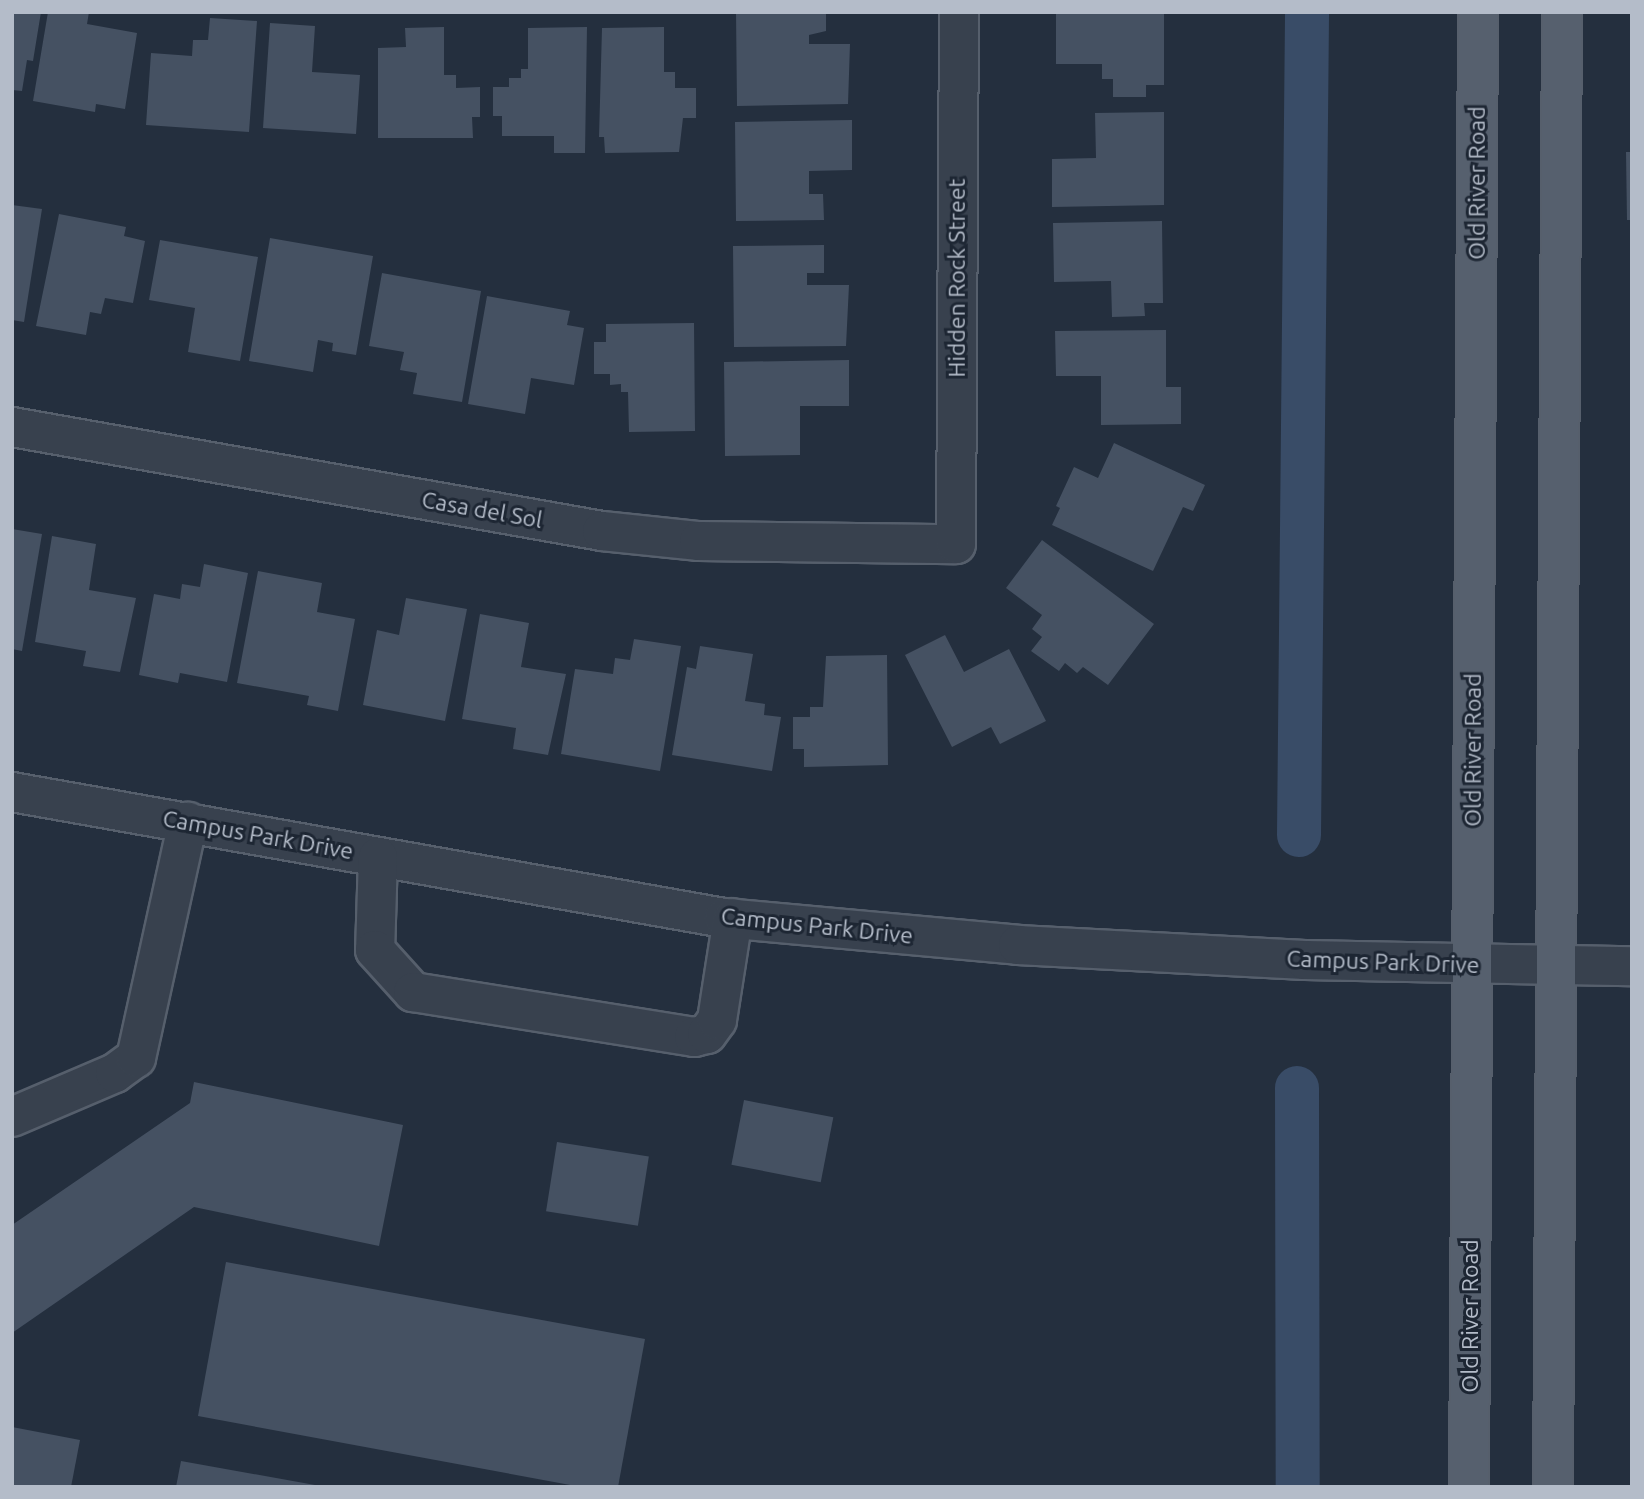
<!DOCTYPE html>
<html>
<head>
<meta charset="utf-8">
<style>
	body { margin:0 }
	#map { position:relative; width:1644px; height:1499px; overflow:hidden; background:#242f3e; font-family:Ubuntu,sans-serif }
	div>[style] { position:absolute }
	.canal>* { height:44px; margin:-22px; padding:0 22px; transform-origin:22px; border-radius:22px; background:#394c67 }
	.building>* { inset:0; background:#455162; transform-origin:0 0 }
	.roads { filter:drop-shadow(2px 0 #565f6c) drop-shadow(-2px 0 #565f6c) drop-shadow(0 2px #565f6c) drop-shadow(0 -2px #565f6c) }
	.minor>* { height:38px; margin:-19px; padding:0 19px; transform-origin:19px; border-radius:19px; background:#38414e }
	.major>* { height:38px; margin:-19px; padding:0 19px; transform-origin:19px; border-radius:19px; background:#56606e }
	span { translate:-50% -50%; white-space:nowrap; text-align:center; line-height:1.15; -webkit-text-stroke:6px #1d2633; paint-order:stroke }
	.street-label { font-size:23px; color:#b4bcc9 }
	.frame { position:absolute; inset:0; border:14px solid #b4bcc9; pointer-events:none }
</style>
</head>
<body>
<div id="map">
	<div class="canal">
		<i style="left:1299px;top:835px;width:823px;rotate:-89.44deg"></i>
		<i style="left:1297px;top:1088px;width:399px;rotate:89.9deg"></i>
	</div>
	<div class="building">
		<i style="clip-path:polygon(12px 12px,41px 12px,33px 61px,27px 60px,22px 91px,12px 90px)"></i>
		<i style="clip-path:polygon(48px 12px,89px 12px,87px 24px,137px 33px,125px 109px,96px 104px,95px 112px,33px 101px)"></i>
		<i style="clip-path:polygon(736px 12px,826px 12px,826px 31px,809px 35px,809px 44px,850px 44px,848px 104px,737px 106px)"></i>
		<i style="clip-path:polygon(1056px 12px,1164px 12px,1164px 85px,1146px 85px,1146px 97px,1113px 97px,1113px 79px,1102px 79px,1102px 64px,1056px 64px)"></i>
		<i style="clip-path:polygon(210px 18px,257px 21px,249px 132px,146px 125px,151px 53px,192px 56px,193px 40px,208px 40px)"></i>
		<i style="clip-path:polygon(270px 23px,315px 26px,312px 72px,360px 75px,356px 134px,263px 128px)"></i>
		<i style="clip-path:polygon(444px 27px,444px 75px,456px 75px,456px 88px,480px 87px,480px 117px,472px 117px,473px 138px,378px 138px,378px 48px,406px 47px,405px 28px)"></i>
		<i style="clip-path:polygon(587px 27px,585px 153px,554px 153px,554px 136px,502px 136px,502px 116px,493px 116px,493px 87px,509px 87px,509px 78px,521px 78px,521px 69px,528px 69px,528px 28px)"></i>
		<i style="clip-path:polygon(664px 27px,664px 72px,675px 72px,675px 88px,696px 88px,696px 118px,683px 118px,679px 152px,605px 153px,604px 137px,599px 137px,602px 28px)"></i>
		<i style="clip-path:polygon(1164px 112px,1164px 205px,1052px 207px,1052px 159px,1096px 158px,1095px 113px)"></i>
		<i style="clip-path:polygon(852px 120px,852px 170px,809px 171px,809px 194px,823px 194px,824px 220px,736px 221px,735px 122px)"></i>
		<i style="clip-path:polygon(1626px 152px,1632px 152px,1632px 220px,1627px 220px)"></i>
		<i style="clip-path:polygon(12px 205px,42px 209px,24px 322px,12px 320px)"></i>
		<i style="clip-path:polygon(59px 214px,126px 227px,124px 236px,145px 241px,133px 303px,105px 298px,101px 314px,90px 312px,86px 335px,36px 326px)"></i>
		<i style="clip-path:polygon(1162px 221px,1163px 303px,1144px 303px,1145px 316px,1112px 317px,1111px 281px,1054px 282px,1053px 223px)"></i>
		<i style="clip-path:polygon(270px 238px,373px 256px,356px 355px,332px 351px,333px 343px,318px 340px,313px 372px,249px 361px)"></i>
		<i style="clip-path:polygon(160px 240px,258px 257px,240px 361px,188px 352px,195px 308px,149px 300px)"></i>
		<i style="clip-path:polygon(824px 245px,824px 273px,807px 273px,807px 285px,849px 285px,846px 346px,734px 347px,733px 246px)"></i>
		<i style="clip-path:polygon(382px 273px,481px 291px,462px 402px,413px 394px,417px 373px,400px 370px,404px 352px,369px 346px)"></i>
		<i style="clip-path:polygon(487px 296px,570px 311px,567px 325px,584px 328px,574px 385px,531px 378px,525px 414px,468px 404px)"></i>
		<i style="clip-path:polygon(694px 323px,695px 431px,629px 432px,628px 392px,621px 392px,621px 384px,610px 385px,610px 374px,594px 374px,594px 342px,606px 342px,606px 324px)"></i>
		<i style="clip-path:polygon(1166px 330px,1166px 387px,1181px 387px,1181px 424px,1101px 425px,1101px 376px,1056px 376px,1055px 331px)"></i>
		<i style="clip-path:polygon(849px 360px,849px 406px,800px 406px,800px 455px,725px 456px,724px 362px)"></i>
		<i style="clip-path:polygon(1114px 443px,1205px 485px,1193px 511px,1183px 507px,1153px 571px,1052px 525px,1060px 508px,1056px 506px,1074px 467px,1098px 478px)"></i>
		<i style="clip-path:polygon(12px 529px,42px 534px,22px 651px,12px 649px)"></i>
		<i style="clip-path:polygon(52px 536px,96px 544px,89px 590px,136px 598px,120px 672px,83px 666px,86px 651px,35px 642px)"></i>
		<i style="clip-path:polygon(1042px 540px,1154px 624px,1108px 685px,1083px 667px,1077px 673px,1065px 663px,1059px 671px,1031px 651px,1042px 637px,1032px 629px,1042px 615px,1006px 588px)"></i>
		<i style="clip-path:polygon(204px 564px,248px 573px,227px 682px,180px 673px,178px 683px,139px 675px,154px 594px,180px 599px,182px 584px,200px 587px)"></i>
		<i style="clip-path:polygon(258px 571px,322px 583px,317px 612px,355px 619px,338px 711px,307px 705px,309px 696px,237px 683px)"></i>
		<i style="clip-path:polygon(406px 598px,467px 609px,445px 721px,363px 705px,377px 630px,399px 635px)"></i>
		<i style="clip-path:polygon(480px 614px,529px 623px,521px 667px,566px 674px,548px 755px,513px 749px,516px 728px,462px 719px)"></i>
		<i style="clip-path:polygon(945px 635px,964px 672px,1009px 649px,1046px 721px,1000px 744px,991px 727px,952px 747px,905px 655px)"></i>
		<i style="clip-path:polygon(634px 639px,681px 646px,660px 771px,561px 754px,575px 669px,613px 674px,615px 658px,630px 660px)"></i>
		<i style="clip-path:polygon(700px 646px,753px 654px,745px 701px,765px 704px,764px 715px,781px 717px,772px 771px,672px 755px,687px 667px,696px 669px)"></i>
		<i style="clip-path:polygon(887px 655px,888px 765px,804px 767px,804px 749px,793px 749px,793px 717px,810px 717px,810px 707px,823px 707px,826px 656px)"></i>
		<i style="clip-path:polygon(194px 1082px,403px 1125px,379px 1246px,194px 1207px,12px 1333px,12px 1225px,190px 1103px)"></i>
		<i style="left:744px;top:1100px;width:91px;height:66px;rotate:11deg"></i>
		<i style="left:557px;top:1142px;width:93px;height:70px;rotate:9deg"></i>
		<i style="clip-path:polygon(226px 1262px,645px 1339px,618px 1487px,581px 1487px,198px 1416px)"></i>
		<i style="clip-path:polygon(12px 1427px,80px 1440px,71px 1487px,12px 1487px)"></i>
		<i style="clip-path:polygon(181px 1461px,315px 1485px,315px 1487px,176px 1487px)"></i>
	</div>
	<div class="roads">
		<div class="minor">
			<i style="left:12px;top:427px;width:599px;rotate:10deg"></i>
			<i style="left:602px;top:531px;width:98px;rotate:5.9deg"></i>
			<i style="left:699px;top:541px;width:257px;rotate:0.7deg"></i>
			<i style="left:956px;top:544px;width:532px;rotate:-89.68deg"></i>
			<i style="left:12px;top:792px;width:723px;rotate:10.04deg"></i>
			<i style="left:724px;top:918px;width:295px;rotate:5.2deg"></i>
			<i style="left:1018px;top:945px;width:287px;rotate:3deg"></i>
			<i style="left:1305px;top:960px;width:327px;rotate:1.1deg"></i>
			<i style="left:378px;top:857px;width:93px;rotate:91.8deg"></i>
			<i style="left:375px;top:950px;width:57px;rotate:47.9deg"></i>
			<i style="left:413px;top:992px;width:285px;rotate:9.1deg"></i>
			<i style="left:694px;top:1037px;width:13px;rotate:-13deg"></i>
			<i style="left:707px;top:1034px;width:17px;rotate:-54deg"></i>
			<i style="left:717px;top:1020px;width:103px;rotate:-81.1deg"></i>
			<i style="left:12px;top:1117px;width:112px;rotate:-23.1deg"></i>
			<i style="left:115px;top:1073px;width:26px;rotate:-36deg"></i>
			<i style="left:136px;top:1058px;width:242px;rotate:-77.6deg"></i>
		</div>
		<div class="major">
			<i style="left:1469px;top:1487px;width:1475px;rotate:-89.65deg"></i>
			<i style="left:1553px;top:1487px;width:1475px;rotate:-89.65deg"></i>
		</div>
	</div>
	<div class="street-label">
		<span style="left:1477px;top:183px;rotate:-90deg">Old River Road</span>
		<span style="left:957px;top:278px;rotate:-90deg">Hidden Rock Street</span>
		<span style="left:482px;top:510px;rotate:10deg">Casa del Sol</span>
		<span style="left:1473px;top:750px;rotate:-90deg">Old River Road</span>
		<span style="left:258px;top:835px;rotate:10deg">Campus Park Drive</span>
		<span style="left:817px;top:926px;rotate:6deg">Campus Park Drive</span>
		<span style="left:1383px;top:962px;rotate:2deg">Campus Park Drive</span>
		<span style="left:1470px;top:1316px;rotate:-90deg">Old River Road</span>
	</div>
	<div class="frame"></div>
</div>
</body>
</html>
